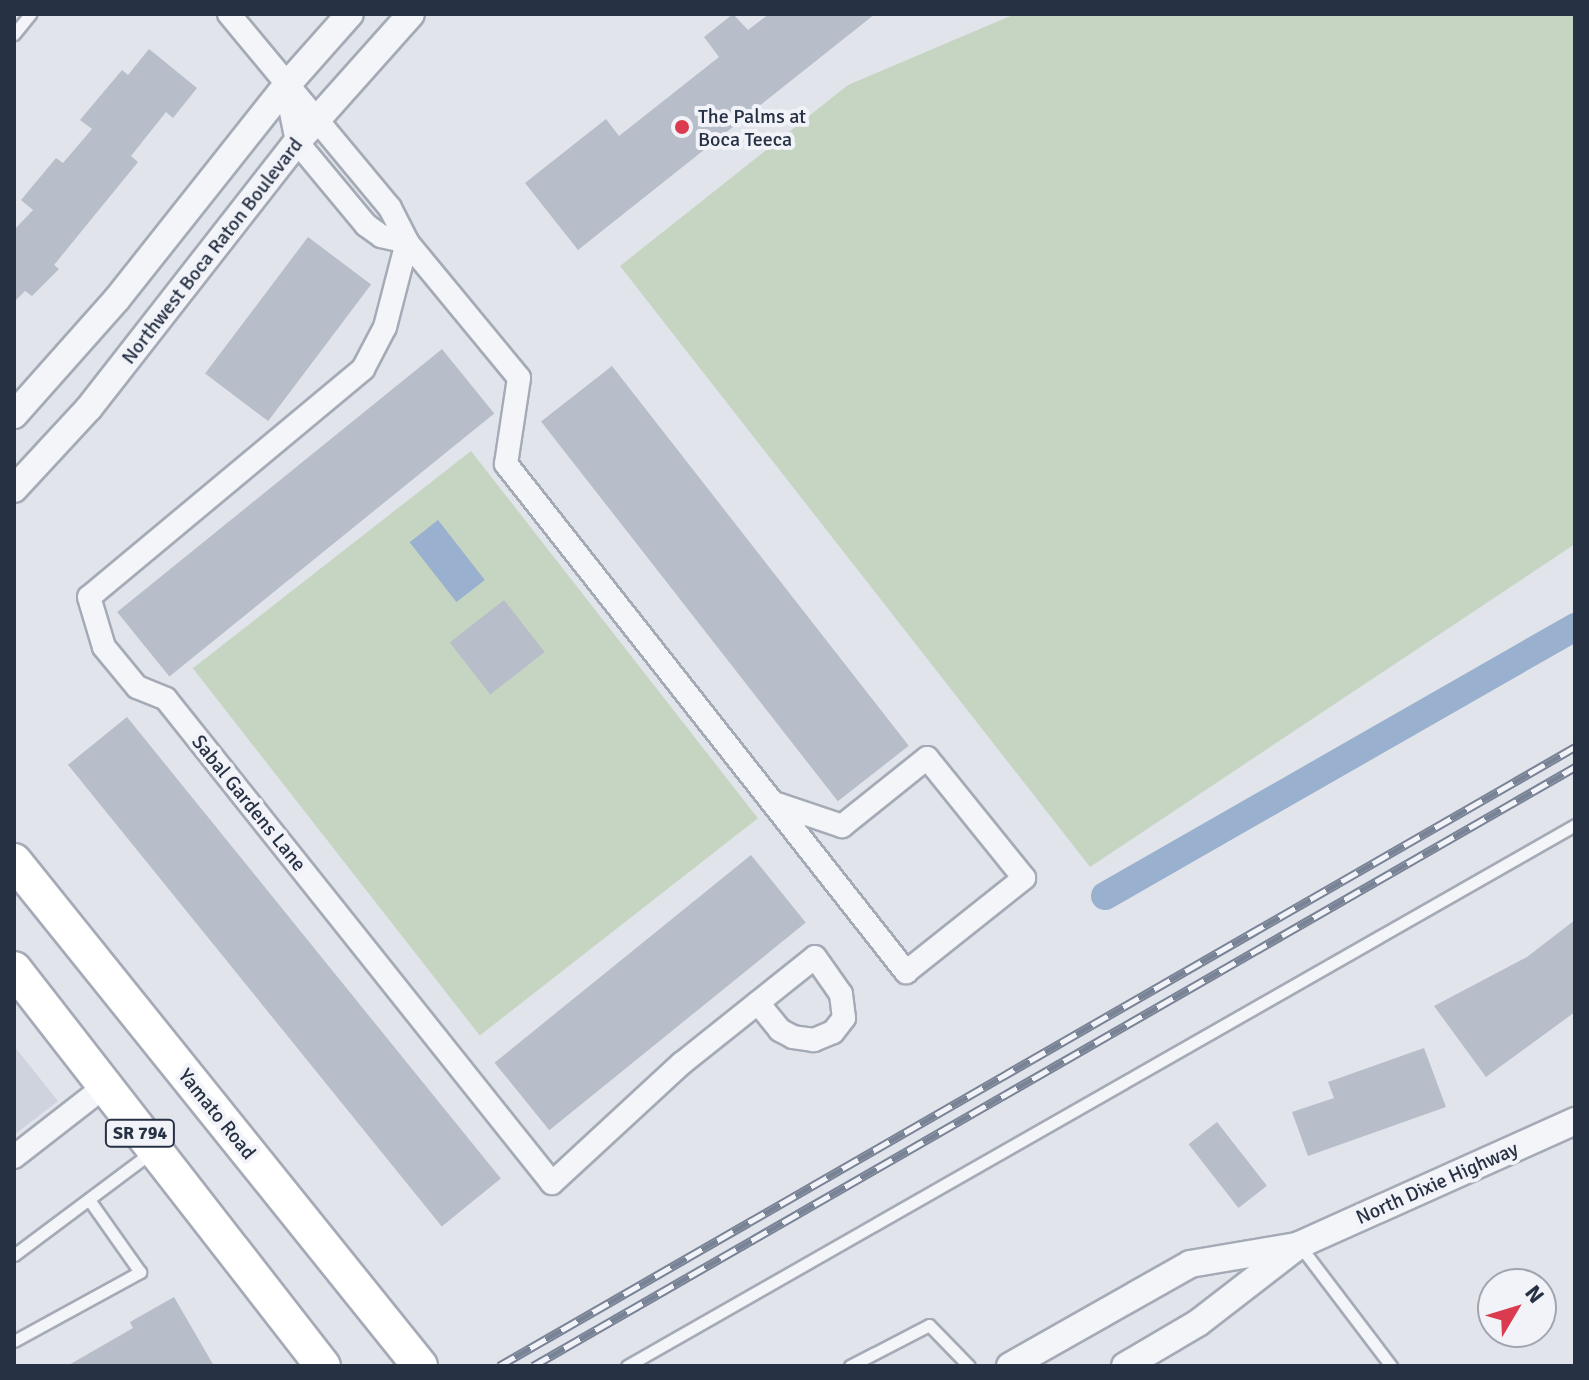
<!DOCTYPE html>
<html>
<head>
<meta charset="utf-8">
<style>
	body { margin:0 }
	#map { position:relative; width:1589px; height:1380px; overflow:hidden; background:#e1e4eb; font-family:Signika,sans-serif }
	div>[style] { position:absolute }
	.built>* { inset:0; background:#ced3dd }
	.green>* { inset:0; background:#c6d5c1; transform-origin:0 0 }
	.water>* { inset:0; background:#99b1ce; transform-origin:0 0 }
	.canal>* { height:28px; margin:-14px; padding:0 14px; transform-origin:14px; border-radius:14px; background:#99b1ce }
	.building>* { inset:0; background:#b7bdc9; transform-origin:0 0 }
	.roads { filter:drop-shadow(2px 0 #a5abb6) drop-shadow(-2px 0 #a5abb6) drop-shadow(0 2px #a5abb6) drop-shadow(0 -2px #a5abb6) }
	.service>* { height:11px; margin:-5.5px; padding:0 5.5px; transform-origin:5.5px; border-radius:5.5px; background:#f4f5f9 }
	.minor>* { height:22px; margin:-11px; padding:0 11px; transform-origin:11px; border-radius:11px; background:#f4f5f9 }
	.tertiary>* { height:26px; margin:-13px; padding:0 13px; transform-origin:13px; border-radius:13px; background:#f4f5f9 }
	.primary>* { height:34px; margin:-17px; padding:0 17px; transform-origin:17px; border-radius:17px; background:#fff }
	.rail>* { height:9px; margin-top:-4.5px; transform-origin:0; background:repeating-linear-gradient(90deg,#f1f3f8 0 18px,#798396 0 36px); box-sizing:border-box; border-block:2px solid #798396 }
	.dots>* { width:22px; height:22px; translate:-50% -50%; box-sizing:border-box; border:4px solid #f1f3f8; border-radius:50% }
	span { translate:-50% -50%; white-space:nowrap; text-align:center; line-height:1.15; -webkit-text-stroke:8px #f1f3f8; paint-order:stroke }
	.shield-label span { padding:2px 6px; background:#f1f3f8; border:2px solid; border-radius:6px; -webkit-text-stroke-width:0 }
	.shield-label { font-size:18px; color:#273144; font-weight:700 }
	.poi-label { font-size:20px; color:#273144 }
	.left { translate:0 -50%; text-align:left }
	.street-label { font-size:20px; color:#273144 }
	.frame { position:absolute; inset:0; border:16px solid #273144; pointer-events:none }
	.north { position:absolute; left:1477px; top:1268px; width:80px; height:80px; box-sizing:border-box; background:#f1f3f8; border:2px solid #a0a5b0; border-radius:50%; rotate:52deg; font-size:22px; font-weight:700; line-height:32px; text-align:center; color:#273144 }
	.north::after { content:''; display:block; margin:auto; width:28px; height:36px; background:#da3b4f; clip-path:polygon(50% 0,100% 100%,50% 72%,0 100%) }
</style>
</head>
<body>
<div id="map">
	<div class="built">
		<i style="clip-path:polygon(14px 1046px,58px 1101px,14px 1135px)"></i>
	</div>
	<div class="green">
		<i style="clip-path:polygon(1015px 14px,1575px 14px,1575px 544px,1090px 867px,620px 266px,848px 85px)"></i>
		<i style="left:471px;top:451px;width:466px;height:353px;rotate:52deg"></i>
	</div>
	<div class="water">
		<i style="left:438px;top:520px;width:76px;height:36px;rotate:52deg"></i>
	</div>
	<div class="canal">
		<i style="left:1105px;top:896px;width:542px;rotate:-29.78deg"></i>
	</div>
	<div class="building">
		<i style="clip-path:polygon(733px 14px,748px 30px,769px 14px,875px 14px,578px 250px,525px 183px,606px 119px,619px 136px,719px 57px,704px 37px)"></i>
		<i style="clip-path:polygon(149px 49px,197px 88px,173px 118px,166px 112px,131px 156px,138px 162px,54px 265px,59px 269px,32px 296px,25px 291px,14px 302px,14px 230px,33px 210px,21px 200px,56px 158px,63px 163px,92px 129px,80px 120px,122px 70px,128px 75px)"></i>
		<i style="left:308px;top:237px;width:79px;height:171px;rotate:37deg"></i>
		<i style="left:442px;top:349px;width:83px;height:418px;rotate:51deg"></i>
		<i style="left:612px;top:366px;width:482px;height:90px;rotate:52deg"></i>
		<i style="left:504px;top:600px;width:66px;height:69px;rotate:52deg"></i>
		<i style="left:127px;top:717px;width:594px;height:76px;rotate:51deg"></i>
		<i style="left:751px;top:855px;width:87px;height:330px;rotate:51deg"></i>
		<i style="clip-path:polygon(1575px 920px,1575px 1012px,1486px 1077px,1434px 1006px,1527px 957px)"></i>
		<i style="clip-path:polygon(1424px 1048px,1446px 1107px,1308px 1156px,1292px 1112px,1334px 1098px,1328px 1082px)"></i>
		<i style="left:1217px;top:1122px;width:81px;height:36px;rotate:52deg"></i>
		<i style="clip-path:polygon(174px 1297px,214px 1366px,67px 1366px,133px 1328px,130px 1322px)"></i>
	</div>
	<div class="roads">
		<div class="service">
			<i style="left:14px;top:34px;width:26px;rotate:-51deg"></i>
			<i style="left:1300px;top:1246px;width:151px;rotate:52.8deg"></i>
			<i style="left:14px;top:1255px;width:174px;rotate:-36.8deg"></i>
			<i style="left:14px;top:1341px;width:144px;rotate:-28.7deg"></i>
			<i style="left:140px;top:1272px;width:87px;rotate:-125.2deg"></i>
			<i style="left:627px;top:1366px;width:1092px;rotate:-29.71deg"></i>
			<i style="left:850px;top:1366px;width:89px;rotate:-27.4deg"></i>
			<i style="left:929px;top:1325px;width:57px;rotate:45.7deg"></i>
		</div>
		<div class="minor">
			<i style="left:229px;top:14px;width:252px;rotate:50.3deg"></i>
			<i style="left:390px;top:208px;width:38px;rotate:63deg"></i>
			<i style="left:407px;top:242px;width:88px;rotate:104.5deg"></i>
			<i style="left:385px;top:327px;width:47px;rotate:117.6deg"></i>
			<i style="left:363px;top:369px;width:356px;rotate:140.2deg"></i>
			<i style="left:89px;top:597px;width:52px;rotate:73.3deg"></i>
			<i style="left:104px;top:647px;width:52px;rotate:50.5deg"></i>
			<i style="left:137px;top:687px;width:31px;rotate:22deg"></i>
			<i style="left:166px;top:699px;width:619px;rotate:51.43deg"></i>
			<i style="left:552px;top:1183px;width:176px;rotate:-42.7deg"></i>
			<i style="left:681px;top:1064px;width:171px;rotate:-38.6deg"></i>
			<i style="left:815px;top:957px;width:45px;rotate:54.9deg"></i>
			<i style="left:841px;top:994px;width:24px;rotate:83deg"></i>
			<i style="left:844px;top:1018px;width:18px;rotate:128deg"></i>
			<i style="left:833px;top:1032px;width:21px;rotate:157deg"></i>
			<i style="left:814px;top:1040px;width:21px;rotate:-172deg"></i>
			<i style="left:793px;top:1037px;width:15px;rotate:-152deg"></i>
			<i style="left:780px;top:1030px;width:35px;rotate:-129deg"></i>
			<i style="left:286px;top:87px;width:56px;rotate:78.7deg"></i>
			<i style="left:297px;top:142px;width:108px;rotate:50.3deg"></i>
			<i style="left:366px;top:225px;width:19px;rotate:36deg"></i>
			<i style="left:381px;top:236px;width:27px;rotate:13deg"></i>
			<i style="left:407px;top:242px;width:176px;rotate:50.5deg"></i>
			<i style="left:519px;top:378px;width:87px;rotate:98.6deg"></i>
			<i style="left:506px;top:464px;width:647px;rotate:51.78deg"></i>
			<i style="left:906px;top:972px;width:151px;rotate:-38.5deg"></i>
			<i style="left:1024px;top:878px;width:154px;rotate:-128.9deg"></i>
			<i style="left:927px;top:758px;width:109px;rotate:141.3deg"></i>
			<i style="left:842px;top:826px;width:72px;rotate:-161.3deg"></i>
			<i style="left:14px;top:1157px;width:114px;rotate:-37.9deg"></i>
		</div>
		<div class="tertiary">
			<i style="left:14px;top:415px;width:155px;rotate:-48.4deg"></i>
			<i style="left:117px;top:299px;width:272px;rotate:-51.6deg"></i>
			<i style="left:286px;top:86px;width:96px;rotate:-48.4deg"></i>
			<i style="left:14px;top:489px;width:110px;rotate:-47.2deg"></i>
			<i style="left:89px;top:408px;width:338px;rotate:-52deg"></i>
			<i style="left:297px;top:142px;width:171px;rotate:-48.3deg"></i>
			<i style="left:1010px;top:1366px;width:207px;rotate:-29.5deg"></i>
			<i style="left:1190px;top:1264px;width:108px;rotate:-9.6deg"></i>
			<i style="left:1125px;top:1366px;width:85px;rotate:-30.5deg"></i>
			<i style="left:1198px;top:1323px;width:128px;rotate:-37.7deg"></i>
			<i style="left:1299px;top:1245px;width:303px;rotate:-24.2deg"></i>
		</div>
		<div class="primary">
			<i style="left:14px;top:861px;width:648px;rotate:51.2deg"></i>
			<i style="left:14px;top:969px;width:503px;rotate:52.11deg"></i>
		</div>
	</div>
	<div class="rail">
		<i style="left:499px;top:1366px;width:1241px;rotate:-29.91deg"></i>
		<i style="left:533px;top:1366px;width:1202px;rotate:-29.89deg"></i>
	</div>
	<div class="dots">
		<i style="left:682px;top:127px;background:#da3b4f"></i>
	</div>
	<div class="shield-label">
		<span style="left:140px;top:1133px">SR 794</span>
	</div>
	<div class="poi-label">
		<span class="left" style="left:698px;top:128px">The Palms at<br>Boca Teeca</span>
	</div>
	<div class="street-label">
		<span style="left:212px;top:251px;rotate:-52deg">Northwest Boca Raton Boulevard</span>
		<span style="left:249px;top:803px;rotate:51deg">Sabal Gardens Lane</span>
		<span style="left:217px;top:1114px;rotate:51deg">Yamato Road</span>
		<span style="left:1437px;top:1183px;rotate:-24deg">North Dixie Highway</span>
	</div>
	<div class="frame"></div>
	<div class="north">N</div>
</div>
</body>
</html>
